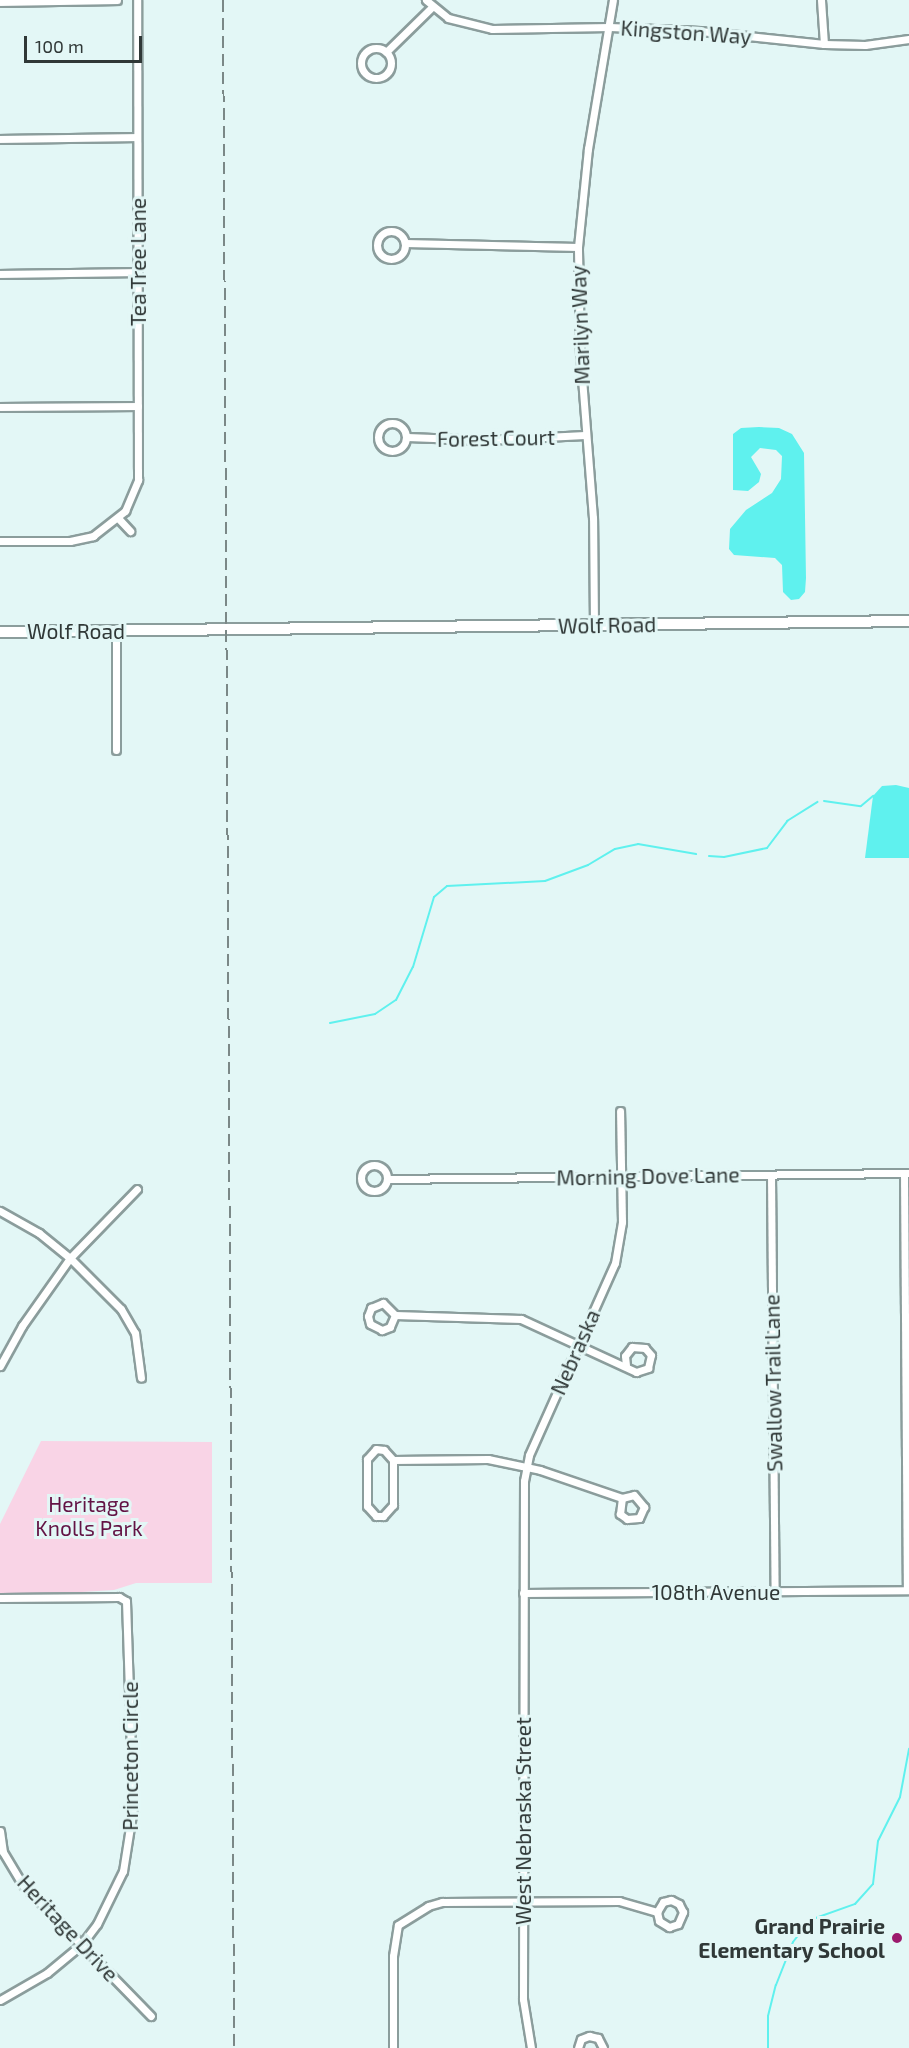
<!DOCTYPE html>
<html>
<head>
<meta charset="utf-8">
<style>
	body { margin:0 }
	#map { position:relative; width:909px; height:2048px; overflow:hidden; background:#e3f7f6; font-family:"Exo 2",sans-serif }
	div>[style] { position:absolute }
	.green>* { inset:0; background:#f9d4e6 }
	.water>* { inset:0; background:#5ff1ee }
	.stream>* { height:2px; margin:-1px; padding:0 1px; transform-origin:1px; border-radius:1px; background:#5ff1ee }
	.roads { filter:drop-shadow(2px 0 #8b9d9c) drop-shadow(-2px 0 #8b9d9c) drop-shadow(0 2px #8b9d9c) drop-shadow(0 -2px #8b9d9c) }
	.minor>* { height:7px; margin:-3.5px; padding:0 3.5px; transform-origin:3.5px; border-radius:3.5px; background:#fff }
	.minor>.ring { margin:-3.5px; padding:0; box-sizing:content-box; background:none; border:7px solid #fff; border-radius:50% }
	.secondary>* { height:10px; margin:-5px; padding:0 5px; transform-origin:5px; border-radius:5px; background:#fff }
	.rail>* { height:2px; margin-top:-1px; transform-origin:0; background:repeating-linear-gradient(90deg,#7b8887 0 12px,transparent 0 18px) }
	.dots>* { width:16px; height:16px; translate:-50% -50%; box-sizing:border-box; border:3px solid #e3f7f6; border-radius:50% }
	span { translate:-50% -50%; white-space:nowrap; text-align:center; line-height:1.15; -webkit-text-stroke:6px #e3f7f6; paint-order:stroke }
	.street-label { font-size:21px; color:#303837 }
	.park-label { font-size:21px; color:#631345 }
	.poi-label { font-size:21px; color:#303837; font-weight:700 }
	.right { translate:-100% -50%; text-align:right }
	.scale { position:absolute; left:24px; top:36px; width:118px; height:27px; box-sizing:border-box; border:3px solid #303837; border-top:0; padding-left:8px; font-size:18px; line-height:21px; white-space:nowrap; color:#303837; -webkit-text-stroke:4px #e3f7f6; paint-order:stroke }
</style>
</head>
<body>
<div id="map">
	<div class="green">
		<i style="clip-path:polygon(41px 1441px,212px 1442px,212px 1583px,136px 1583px,114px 1590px,0 1597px,0 1524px)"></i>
	</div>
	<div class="water">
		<i style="clip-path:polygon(759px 427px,779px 428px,792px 434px,804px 453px,806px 578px,805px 592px,799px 599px,791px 600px,783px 592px,782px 565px,775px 558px,734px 555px,729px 549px,730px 529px,746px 510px,772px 493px,781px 479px,782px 456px,776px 450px,760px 448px,751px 457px,761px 474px,759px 482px,748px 491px,733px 490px,733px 434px,741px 428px)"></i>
		<i style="clip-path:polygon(896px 785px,909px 788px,909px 858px,865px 858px,873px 796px,882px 786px)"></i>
	</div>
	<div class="stream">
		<i style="left:824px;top:801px;width:37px;rotate:8deg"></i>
		<i style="left:861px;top:806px;width:16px;rotate:-40deg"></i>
		<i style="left:709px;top:856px;width:15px;rotate:4deg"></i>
		<i style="left:724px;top:857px;width:44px;rotate:-11.8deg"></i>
		<i style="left:767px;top:848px;width:34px;rotate:-53deg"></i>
		<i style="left:787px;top:821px;width:36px;rotate:-32deg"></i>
		<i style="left:330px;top:1023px;width:46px;rotate:-11.3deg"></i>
		<i style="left:375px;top:1014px;width:25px;rotate:-34deg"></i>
		<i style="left:396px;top:1000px;width:37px;rotate:-63deg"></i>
		<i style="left:413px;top:967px;width:73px;rotate:-73.3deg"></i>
		<i style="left:434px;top:897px;width:17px;rotate:-40deg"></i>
		<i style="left:447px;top:886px;width:98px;rotate:-2.9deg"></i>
		<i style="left:545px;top:881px;width:46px;rotate:-20.4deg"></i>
		<i style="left:588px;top:865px;width:31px;rotate:-31deg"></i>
		<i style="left:615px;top:849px;width:24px;rotate:-12deg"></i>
		<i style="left:638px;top:844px;width:59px;rotate:9.8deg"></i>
		<i style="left:768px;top:2048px;width:32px;rotate:-90deg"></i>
		<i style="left:768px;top:2016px;width:32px;rotate:-76deg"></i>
		<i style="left:776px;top:1985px;width:46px;rotate:-68.4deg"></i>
		<i style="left:793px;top:1942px;width:28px;rotate:-52deg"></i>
		<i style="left:810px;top:1920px;width:48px;rotate:-19.6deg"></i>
		<i style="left:855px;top:1904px;width:27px;rotate:-48deg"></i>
		<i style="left:873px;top:1884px;width:43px;rotate:-83.4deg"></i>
		<i style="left:878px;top:1841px;width:49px;rotate:-63.4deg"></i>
		<i style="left:900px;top:1797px;width:49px;rotate:-79.4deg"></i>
	</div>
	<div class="roads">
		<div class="minor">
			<i style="left:426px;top:0;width:28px;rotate:39deg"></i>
			<i style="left:448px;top:18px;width:45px;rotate:14deg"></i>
			<i style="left:492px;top:29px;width:118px;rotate:-1deg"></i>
			<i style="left:610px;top:27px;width:90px;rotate:2.5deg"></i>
			<i style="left:700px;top:31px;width:125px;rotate:6deg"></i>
			<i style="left:824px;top:44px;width:41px;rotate:1.4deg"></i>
			<i style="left:865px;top:45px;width:44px;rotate:-7.8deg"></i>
			<i style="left:821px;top:0;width:44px;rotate:86.1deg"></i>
			<i style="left:0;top:2px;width:117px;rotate:-1deg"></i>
			<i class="ring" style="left:361px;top:48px;width:23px;height:23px"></i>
			<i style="left:386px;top:52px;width:64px;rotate:-44.4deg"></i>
			<i style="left:0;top:139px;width:137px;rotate:-0.8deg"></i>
			<i class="ring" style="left:377px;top:231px;width:21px;height:21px"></i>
			<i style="left:405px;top:243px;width:173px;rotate:1.3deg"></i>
			<i style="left:0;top:274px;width:138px;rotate:-0.8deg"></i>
			<i style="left:0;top:407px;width:138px;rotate:-0.4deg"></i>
			<i class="ring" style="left:378px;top:423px;width:21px;height:21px"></i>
			<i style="left:407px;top:437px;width:78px;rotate:2.2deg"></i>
			<i style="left:485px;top:440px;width:100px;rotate:-2.9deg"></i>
			<i style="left:118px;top:518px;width:18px;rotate:47deg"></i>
			<i style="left:0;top:541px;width:70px"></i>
			<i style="left:70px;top:541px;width:24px;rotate:-12deg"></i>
			<i style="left:93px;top:536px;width:41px;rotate:-38deg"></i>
			<i style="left:125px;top:511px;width:34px;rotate:-67deg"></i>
			<i style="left:138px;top:480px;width:480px;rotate:-90.1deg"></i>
			<i style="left:594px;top:625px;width:107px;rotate:-90.5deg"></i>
			<i style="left:593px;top:518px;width:165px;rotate:-94.5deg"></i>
			<i style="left:580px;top:354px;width:107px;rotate:-91.1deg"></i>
			<i style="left:578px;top:247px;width:99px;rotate:-84.2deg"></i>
			<i style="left:588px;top:149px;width:151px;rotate:-80.5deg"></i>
			<i style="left:116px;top:631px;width:119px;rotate:90deg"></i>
			<i class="ring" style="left:361px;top:1165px;width:19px;height:19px"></i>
			<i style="left:904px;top:1173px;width:417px;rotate:89.6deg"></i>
			<i style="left:771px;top:1175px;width:417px;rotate:89.5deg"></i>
			<i style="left:387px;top:1179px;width:522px;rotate:-0.66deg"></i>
			<i style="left:0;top:1211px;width:45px;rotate:29.4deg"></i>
			<i style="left:39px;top:1233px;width:40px;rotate:39deg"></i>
			<i style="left:70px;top:1258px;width:72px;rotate:45deg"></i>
			<i style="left:121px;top:1309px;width:28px;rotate:60deg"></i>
			<i style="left:135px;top:1333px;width:45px;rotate:82.4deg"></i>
			<i style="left:395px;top:1315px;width:13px;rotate:113deg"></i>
			<i style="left:390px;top:1327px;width:9px;rotate:159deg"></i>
			<i style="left:382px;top:1330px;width:13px;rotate:-153deg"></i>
			<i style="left:370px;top:1324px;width:8px;rotate:-104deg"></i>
			<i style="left:368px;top:1316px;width:9px;rotate:-69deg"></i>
			<i style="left:371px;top:1308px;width:13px;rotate:-23deg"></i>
			<i style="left:383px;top:1303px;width:17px;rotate:45deg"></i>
			<i style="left:395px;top:1315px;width:126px;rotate:1.8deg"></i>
			<i style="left:521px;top:1319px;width:127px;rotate:24.7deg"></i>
			<i style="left:636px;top:1372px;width:13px;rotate:-18deg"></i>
			<i style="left:648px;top:1368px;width:13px;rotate:-77deg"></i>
			<i style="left:651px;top:1355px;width:9px;rotate:-131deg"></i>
			<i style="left:645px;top:1348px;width:13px;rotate:-176deg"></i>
			<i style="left:632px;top:1347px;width:11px;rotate:128deg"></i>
			<i style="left:625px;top:1356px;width:9px;rotate:84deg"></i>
			<i style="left:0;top:1366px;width:46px;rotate:-61.2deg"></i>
			<i style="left:22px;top:1326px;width:83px;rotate:-54.8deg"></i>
			<i style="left:70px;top:1258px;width:96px;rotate:-45.8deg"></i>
			<i style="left:393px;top:1460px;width:45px;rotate:90deg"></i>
			<i style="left:393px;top:1505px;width:15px;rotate:132deg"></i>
			<i style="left:383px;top:1516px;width:7px;rotate:180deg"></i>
			<i style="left:376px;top:1516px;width:13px;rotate:-132deg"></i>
			<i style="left:367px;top:1506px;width:47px;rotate:-90deg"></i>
			<i style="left:367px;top:1459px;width:13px;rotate:-48deg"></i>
			<i style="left:376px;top:1449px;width:8px;rotate:7deg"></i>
			<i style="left:384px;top:1450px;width:13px;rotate:48deg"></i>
			<i style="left:393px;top:1460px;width:95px;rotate:-0.6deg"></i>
			<i style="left:488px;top:1459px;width:53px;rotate:11.9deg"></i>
			<i style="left:540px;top:1470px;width:87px;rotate:18.9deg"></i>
			<i style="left:622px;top:1498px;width:12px;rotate:-14deg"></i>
			<i style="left:634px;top:1495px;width:16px;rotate:50deg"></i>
			<i style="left:644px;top:1507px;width:12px;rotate:114deg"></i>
			<i style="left:639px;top:1518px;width:12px;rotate:175deg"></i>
			<i style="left:627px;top:1519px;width:9px;rotate:-144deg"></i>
			<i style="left:620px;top:1514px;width:16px;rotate:-83deg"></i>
			<i style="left:523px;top:1593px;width:386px;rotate:-0.4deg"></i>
			<i style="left:0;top:1598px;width:119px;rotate:-0.5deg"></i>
			<i style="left:119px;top:1597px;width:8px;rotate:30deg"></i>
			<i style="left:126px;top:1601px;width:207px;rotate:88.1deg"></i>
			<i style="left:133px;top:1808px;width:64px;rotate:99deg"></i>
			<i style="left:123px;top:1871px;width:59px;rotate:116.1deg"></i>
			<i style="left:97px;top:1924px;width:25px;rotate:127deg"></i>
			<i style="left:82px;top:1944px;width:45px;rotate:140.4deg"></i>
			<i style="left:47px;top:1973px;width:54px;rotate:150.1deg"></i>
			<i style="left:0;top:1831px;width:21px;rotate:82deg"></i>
			<i style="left:3px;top:1852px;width:39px;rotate:59deg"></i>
			<i style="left:23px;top:1885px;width:183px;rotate:45.7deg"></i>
			<i style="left:393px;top:2048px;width:92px;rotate:-90deg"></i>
			<i style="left:393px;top:1956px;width:31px;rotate:-81deg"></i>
			<i style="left:398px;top:1925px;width:36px;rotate:-32deg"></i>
			<i style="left:428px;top:1906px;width:15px;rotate:-16deg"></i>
			<i style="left:442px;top:1902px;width:177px;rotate:-0.3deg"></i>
			<i style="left:619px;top:1901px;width:40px;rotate:16deg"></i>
			<i style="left:657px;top:1912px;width:9px;rotate:77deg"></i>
			<i style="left:659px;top:1921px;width:12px;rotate:31deg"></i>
			<i style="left:669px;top:1927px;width:9px;rotate:-18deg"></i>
			<i style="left:678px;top:1924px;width:13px;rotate:-67deg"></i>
			<i style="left:683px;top:1912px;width:9px;rotate:-117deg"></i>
			<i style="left:679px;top:1904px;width:9px;rotate:-153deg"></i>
			<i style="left:671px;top:1900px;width:8px;rotate:166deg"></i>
			<i style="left:663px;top:1902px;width:12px;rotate:121deg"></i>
			<i style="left:531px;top:2048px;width:50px;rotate:-99.3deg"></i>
			<i style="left:523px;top:1999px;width:518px;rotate:-89.89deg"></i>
			<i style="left:524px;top:1481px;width:26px;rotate:-79deg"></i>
			<i style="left:529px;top:1455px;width:210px;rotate:-65.9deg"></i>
			<i style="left:615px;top:1263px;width:42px;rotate:-80.3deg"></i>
			<i style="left:622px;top:1222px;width:111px;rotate:-91deg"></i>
			<i style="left:578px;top:2048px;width:9px;rotate:-72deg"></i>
			<i style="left:581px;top:2039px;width:9px;rotate:-21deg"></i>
			<i style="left:589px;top:2036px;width:9px;rotate:13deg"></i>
			<i style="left:598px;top:2038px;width:11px;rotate:63deg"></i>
		</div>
		<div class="secondary">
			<i style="left:0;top:632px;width:909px;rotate:-0.69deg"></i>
		</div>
	</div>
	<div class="rail">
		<i style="left:223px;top:0;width:2048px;rotate:89.69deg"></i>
	</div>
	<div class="dots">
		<i style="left:897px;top:1938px;background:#9c1a6d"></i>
	</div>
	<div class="street-label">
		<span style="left:686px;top:32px;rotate:4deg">Kingston Way</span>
		<span style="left:138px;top:262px;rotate:-90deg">Tea Tree Lane</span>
		<span style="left:580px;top:325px;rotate:-92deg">Marilyn Way</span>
		<span style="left:496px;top:438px;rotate:-1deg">Forest Court</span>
		<span style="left:607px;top:625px;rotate:-1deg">Wolf Road</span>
		<span style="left:76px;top:631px">Wolf Road</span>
		<span style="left:648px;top:1176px;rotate:-1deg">Morning Dove Lane</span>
		<span style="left:575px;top:1352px;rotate:-66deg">Nebraska</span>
		<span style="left:773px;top:1383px;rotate:-91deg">Swallow Trail Lane</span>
		<span style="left:716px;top:1592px">108th Avenue</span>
		<span style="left:130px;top:1756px;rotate:-90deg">Princeton Circle</span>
		<span style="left:523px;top:1821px;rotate:-90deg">West Nebraska Street</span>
		<span style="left:68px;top:1928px;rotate:47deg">Heritage Drive</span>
	</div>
	<div class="park-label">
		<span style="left:89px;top:1516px">Heritage<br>Knolls Park</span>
	</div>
	<div class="poi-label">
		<span class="right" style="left:885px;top:1938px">Grand Prairie<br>Elementary School</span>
	</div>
	<div class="scale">100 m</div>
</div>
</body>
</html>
